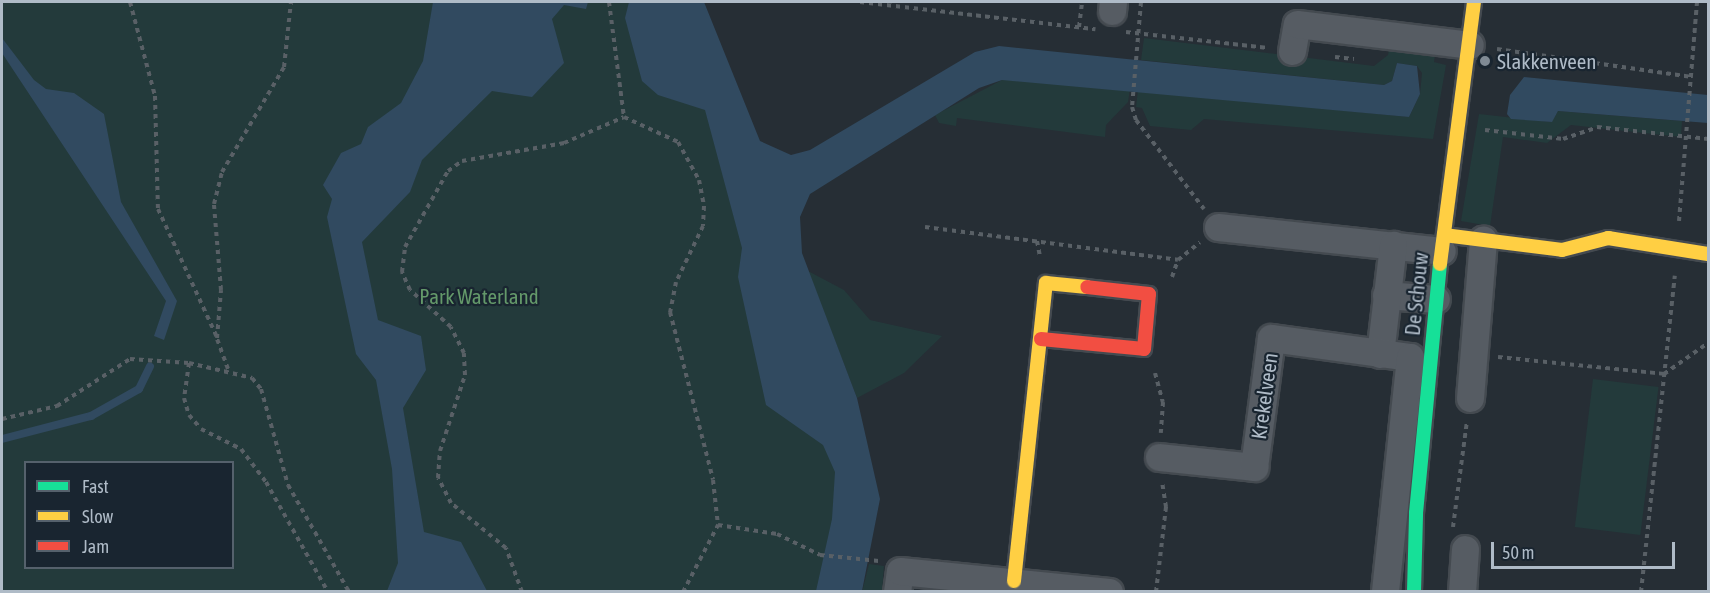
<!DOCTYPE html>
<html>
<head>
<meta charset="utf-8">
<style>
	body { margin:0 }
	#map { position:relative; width:1710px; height:593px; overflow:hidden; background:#262e35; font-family:"Asap Condensed",sans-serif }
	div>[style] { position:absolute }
	.green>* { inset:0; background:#233a3b; transform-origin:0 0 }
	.water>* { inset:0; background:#314a60 }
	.stream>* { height:8px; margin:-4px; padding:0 4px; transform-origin:4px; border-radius:4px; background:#314a60 }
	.path>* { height:4px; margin-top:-2px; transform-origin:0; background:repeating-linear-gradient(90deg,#596066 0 4.5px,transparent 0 9px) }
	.roads { filter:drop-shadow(2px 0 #444a50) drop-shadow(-2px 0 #444a50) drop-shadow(0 2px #444a50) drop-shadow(0 -2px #444a50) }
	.street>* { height:27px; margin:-13.5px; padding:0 13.5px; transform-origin:13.5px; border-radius:13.5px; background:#565c63 }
	.fast>* { height:14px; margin:-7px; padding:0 7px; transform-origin:7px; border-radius:7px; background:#16e098 }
	.slow>* { height:14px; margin:-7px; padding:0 7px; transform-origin:7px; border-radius:7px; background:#ffcf43 }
	.jam>* { height:14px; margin:-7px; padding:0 7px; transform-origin:7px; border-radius:7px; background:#f24e42 }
	.dots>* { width:16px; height:16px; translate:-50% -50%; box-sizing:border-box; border:3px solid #192530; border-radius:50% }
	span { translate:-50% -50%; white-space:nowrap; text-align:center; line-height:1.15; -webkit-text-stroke:4.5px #192530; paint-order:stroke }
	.poi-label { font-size:21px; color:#afbbc7 }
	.left { translate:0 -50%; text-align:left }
	.street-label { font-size:21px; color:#afbbc7 }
	.park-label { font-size:21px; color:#64996a }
	.frame { position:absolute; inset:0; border:3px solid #afbbc7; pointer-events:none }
	.legend { position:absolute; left:24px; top:461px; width:210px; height:108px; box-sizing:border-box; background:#192530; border:2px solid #55616c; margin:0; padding:8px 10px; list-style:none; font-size:18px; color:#afbbc7 }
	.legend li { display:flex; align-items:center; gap:12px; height:30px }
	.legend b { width:30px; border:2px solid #55616c }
	.scale { position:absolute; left:1491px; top:542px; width:184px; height:27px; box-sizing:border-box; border:3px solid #afbbc7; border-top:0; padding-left:8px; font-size:18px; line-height:21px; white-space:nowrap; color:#afbbc7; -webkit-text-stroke:4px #192530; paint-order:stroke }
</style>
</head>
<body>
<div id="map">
	<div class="green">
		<i style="clip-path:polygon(evenodd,2px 2px,683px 2px,850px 478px,839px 591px,2px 591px,2px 2px,26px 462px,232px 462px,232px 568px,26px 568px,26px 462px)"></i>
		<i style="clip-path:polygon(1144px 38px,1374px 66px,1388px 55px,1390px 45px,1436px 48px,1434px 62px,1446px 65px,1433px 139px,1204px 119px,1191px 130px,1150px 126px,1142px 108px,1136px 107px,1138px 90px,1409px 117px,1420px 94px,1422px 73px,1417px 66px,1397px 63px,1392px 81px,1384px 85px,1141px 60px)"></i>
		<i style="clip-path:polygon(1002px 80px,1035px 80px,1130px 89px,1128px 102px,1106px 125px,1105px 137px,957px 118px,956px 126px,939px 123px,935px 115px)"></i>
		<i style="clip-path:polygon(1558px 111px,1682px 121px,1681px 137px,1571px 125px,1547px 143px,1503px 137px,1490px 226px,1461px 221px,1479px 114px,1551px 122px)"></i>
		<i style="clip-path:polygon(808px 271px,844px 290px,870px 320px,942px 336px,904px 373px,857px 398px)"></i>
		<i style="left:1593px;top:379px;width:66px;height:149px;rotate:7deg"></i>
		<i style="clip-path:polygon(869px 564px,884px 566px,882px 591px,862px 592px)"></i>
	</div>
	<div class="water">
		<i style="clip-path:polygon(433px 2px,588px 2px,586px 9px,564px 5px,552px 19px,564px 63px,532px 97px,492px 91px,422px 160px,410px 192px,362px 242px,378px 320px,421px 336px,426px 370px,403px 408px,424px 532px,461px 542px,487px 591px,387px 591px,398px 563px,392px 469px,376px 380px,356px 354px,327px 217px,332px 199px,323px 185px,341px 153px,361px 144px,368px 127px,401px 103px,423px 61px)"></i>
		<i style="clip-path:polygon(629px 2px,704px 2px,760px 141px,791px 155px,810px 150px,975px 52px,999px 46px,1384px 85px,1392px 81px,1397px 63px,1417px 66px,1420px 94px,1409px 117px,1002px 80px,979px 88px,810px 194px,800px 217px,802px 253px,857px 398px,880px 499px,862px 591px,816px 591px,832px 519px,835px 472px,823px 445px,766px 405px,738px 277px,742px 248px,705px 110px,658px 95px,642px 81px,625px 18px)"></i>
		<i style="clip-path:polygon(2px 38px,34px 80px,46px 89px,74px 93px,104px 114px,121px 202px,177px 301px,164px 340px,154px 336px,166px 301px,2px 53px)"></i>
		<i style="clip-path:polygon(1524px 77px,1708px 95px,1708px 123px,1558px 111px,1552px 122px,1511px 119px,1507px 114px,1510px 95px)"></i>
	</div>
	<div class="stream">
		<i style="left:2px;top:439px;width:92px;rotate:-14.5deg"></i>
		<i style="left:91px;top:416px;width:55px;rotate:-29.4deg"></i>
		<i style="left:139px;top:389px;width:25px;rotate:-64deg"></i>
	</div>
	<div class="path">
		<i style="left:130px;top:2px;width:97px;rotate:75.1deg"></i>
		<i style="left:155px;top:96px;width:113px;rotate:88.5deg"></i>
		<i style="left:158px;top:209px;width:141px;rotate:65.3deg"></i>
		<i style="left:609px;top:2px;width:116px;rotate:82.6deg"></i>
		<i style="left:624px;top:117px;width:60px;rotate:24.8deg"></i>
		<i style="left:678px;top:142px;width:43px;rotate:61.1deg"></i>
		<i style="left:699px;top:180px;width:26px;rotate:79deg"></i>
		<i style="left:704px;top:206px;width:20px;rotate:93deg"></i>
		<i style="left:703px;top:226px;width:62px;rotate:115.7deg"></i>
		<i style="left:676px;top:282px;width:31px;rotate:101deg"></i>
		<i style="left:670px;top:312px;width:173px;rotate:75.6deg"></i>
		<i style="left:713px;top:480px;width:45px;rotate:83.7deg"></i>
		<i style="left:860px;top:2px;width:237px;rotate:6.6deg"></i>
		<i style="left:1141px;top:2px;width:105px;rotate:94.9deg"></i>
		<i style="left:1132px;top:107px;width:14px;rotate:73deg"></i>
		<i style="left:1136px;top:120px;width:112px;rotate:52.6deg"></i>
		<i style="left:1079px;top:27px;width:25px;rotate:-83deg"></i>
		<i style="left:1126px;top:32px;width:143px;rotate:6.4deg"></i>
		<i style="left:1497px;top:49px;width:197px;rotate:8.2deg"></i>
		<i style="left:1335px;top:57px;width:19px;rotate:6deg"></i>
		<i style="left:1485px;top:130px;width:79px;rotate:6.6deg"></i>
		<i style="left:1563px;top:139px;width:36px;rotate:-19deg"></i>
		<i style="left:1597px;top:127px;width:112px;rotate:6.2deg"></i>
		<i style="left:1679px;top:221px;width:220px;rotate:-85.3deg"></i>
		<i style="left:925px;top:227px;width:255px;rotate:7.4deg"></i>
		<i style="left:1037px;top:241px;width:15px;rotate:79deg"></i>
		<i style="left:1172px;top:277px;width:18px;rotate:-71deg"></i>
		<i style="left:1178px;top:260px;width:28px;rotate:-39deg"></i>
		<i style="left:1498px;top:357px;width:167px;rotate:5.8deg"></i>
		<i style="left:1664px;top:374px;width:54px;rotate:-35.2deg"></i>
		<i style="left:189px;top:363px;width:35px;rotate:98deg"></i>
		<i style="left:184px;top:398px;width:18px;rotate:74deg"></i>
		<i style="left:189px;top:415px;width:18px;rotate:49deg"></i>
		<i style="left:201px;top:429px;width:45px;rotate:26.6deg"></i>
		<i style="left:241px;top:449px;width:41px;rotate:52.9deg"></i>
		<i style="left:266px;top:482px;width:126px;rotate:60.6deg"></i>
		<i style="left:228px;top:369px;width:33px;rotate:-110deg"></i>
		<i style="left:217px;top:338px;width:48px;rotate:-85.2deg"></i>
		<i style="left:221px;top:290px;width:86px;rotate:-94.7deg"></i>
		<i style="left:214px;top:204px;width:33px;rotate:-76deg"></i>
		<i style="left:222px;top:172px;width:122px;rotate:-59.4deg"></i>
		<i style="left:284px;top:67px;width:65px;rotate:-83.9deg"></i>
		<i style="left:1155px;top:373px;width:30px;rotate:75deg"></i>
		<i style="left:1163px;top:402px;width:31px;rotate:94deg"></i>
		<i style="left:2px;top:419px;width:57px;rotate:-13.3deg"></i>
		<i style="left:57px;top:406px;width:87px;rotate:-32.8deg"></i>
		<i style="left:130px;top:359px;width:59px;rotate:3.9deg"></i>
		<i style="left:189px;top:363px;width:65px;rotate:13.4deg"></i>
		<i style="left:252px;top:378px;width:14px;rotate:51deg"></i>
		<i style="left:261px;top:389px;width:100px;rotate:74.3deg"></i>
		<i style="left:288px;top:485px;width:123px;rotate:60.3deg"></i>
		<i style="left:1453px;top:527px;width:107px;rotate:-82.5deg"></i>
		<i style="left:522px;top:592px;width:47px;rotate:-110deg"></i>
		<i style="left:506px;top:548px;width:71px;rotate:-140.7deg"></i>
		<i style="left:451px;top:503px;width:28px;rotate:-117deg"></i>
		<i style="left:438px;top:478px;width:27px;rotate:-86deg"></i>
		<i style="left:440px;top:451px;width:80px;rotate:-71.8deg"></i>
		<i style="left:465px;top:375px;width:22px;rotate:-93deg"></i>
		<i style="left:464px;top:353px;width:29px;rotate:-117deg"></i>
		<i style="left:451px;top:327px;width:55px;rotate:-137.9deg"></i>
		<i style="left:410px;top:290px;width:20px;rotate:-114deg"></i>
		<i style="left:402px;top:272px;width:25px;rotate:-83deg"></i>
		<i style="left:405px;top:247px;width:87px;rotate:-60.5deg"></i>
		<i style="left:448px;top:171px;width:17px;rotate:-36deg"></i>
		<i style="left:462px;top:161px;width:104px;rotate:-10deg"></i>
		<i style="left:564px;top:143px;width:65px;rotate:-23.4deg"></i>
		<i style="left:683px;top:592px;width:76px;rotate:-62.4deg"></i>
		<i style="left:718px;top:525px;width:60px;rotate:8.7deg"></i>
		<i style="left:777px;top:534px;width:48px;rotate:26deg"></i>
		<i style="left:820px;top:555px;width:59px;rotate:5.8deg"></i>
		<i style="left:1156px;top:592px;width:86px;rotate:-83.3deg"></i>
		<i style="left:1166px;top:507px;width:25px;rotate:-99deg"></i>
		<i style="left:1641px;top:592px;width:318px;rotate:-83.9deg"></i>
	</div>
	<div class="roads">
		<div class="street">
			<i style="left:1112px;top:11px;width:9px;rotate:-84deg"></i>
			<i style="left:1292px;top:51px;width:27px;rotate:-80deg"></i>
			<i style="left:1297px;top:24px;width:174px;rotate:6.9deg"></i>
			<i style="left:1218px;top:227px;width:225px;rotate:6.1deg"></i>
			<i style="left:1386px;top:295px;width:50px;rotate:4.6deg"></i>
			<i style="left:1380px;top:354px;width:110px;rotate:-83.2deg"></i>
			<i style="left:1470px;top:398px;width:159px;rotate:-85.3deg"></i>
			<i style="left:1159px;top:457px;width:96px;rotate:6deg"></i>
			<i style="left:1254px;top:467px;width:130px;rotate:-82.5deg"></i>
			<i style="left:1271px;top:338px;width:140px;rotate:7.8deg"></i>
			<i style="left:1410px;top:357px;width:236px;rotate:96.1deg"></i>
			<i style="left:897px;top:592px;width:21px;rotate:-82deg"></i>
			<i style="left:900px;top:571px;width:210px;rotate:5.7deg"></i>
			<i style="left:1462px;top:592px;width:43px;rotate:-86deg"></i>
		</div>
		<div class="fast">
			<i style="left:1414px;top:592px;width:79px;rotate:-88.5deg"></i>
			<i style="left:1416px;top:513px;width:250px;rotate:-84.5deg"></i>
		</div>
		<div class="slow">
			<i style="left:1444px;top:235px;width:119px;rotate:7.2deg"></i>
			<i style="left:1562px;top:250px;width:48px;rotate:-14.6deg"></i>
			<i style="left:1608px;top:238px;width:101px;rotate:9.1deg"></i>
			<i style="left:1440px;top:264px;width:264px;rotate:-82.6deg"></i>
			<i style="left:1014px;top:581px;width:300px;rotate:-83.9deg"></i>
			<i style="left:1046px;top:283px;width:41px;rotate:5.6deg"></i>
		</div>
		<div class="jam">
			<i style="left:1041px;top:339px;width:103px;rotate:5.5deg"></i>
			<i style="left:1144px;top:349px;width:55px;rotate:-84.8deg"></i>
			<i style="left:1149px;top:294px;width:62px;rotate:-173.6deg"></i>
		</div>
	</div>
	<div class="dots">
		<i style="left:1485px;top:61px;background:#7f8a94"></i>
	</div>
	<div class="poi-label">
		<span class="left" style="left:1497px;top:61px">Slakkenveen</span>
	</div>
	<div class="street-label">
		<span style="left:1416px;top:294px;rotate:-84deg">De Schouw</span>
		<span style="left:1264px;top:396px;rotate:-82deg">Krekelveen</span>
	</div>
	<div class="park-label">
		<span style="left:479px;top:296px">Park Waterland</span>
	</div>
	<div class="frame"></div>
	<ul class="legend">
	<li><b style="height:8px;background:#16e098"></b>Fast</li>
	<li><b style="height:8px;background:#ffcf43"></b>Slow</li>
	<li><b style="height:8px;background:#f24e42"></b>Jam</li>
	</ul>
	<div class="scale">50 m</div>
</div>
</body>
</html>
